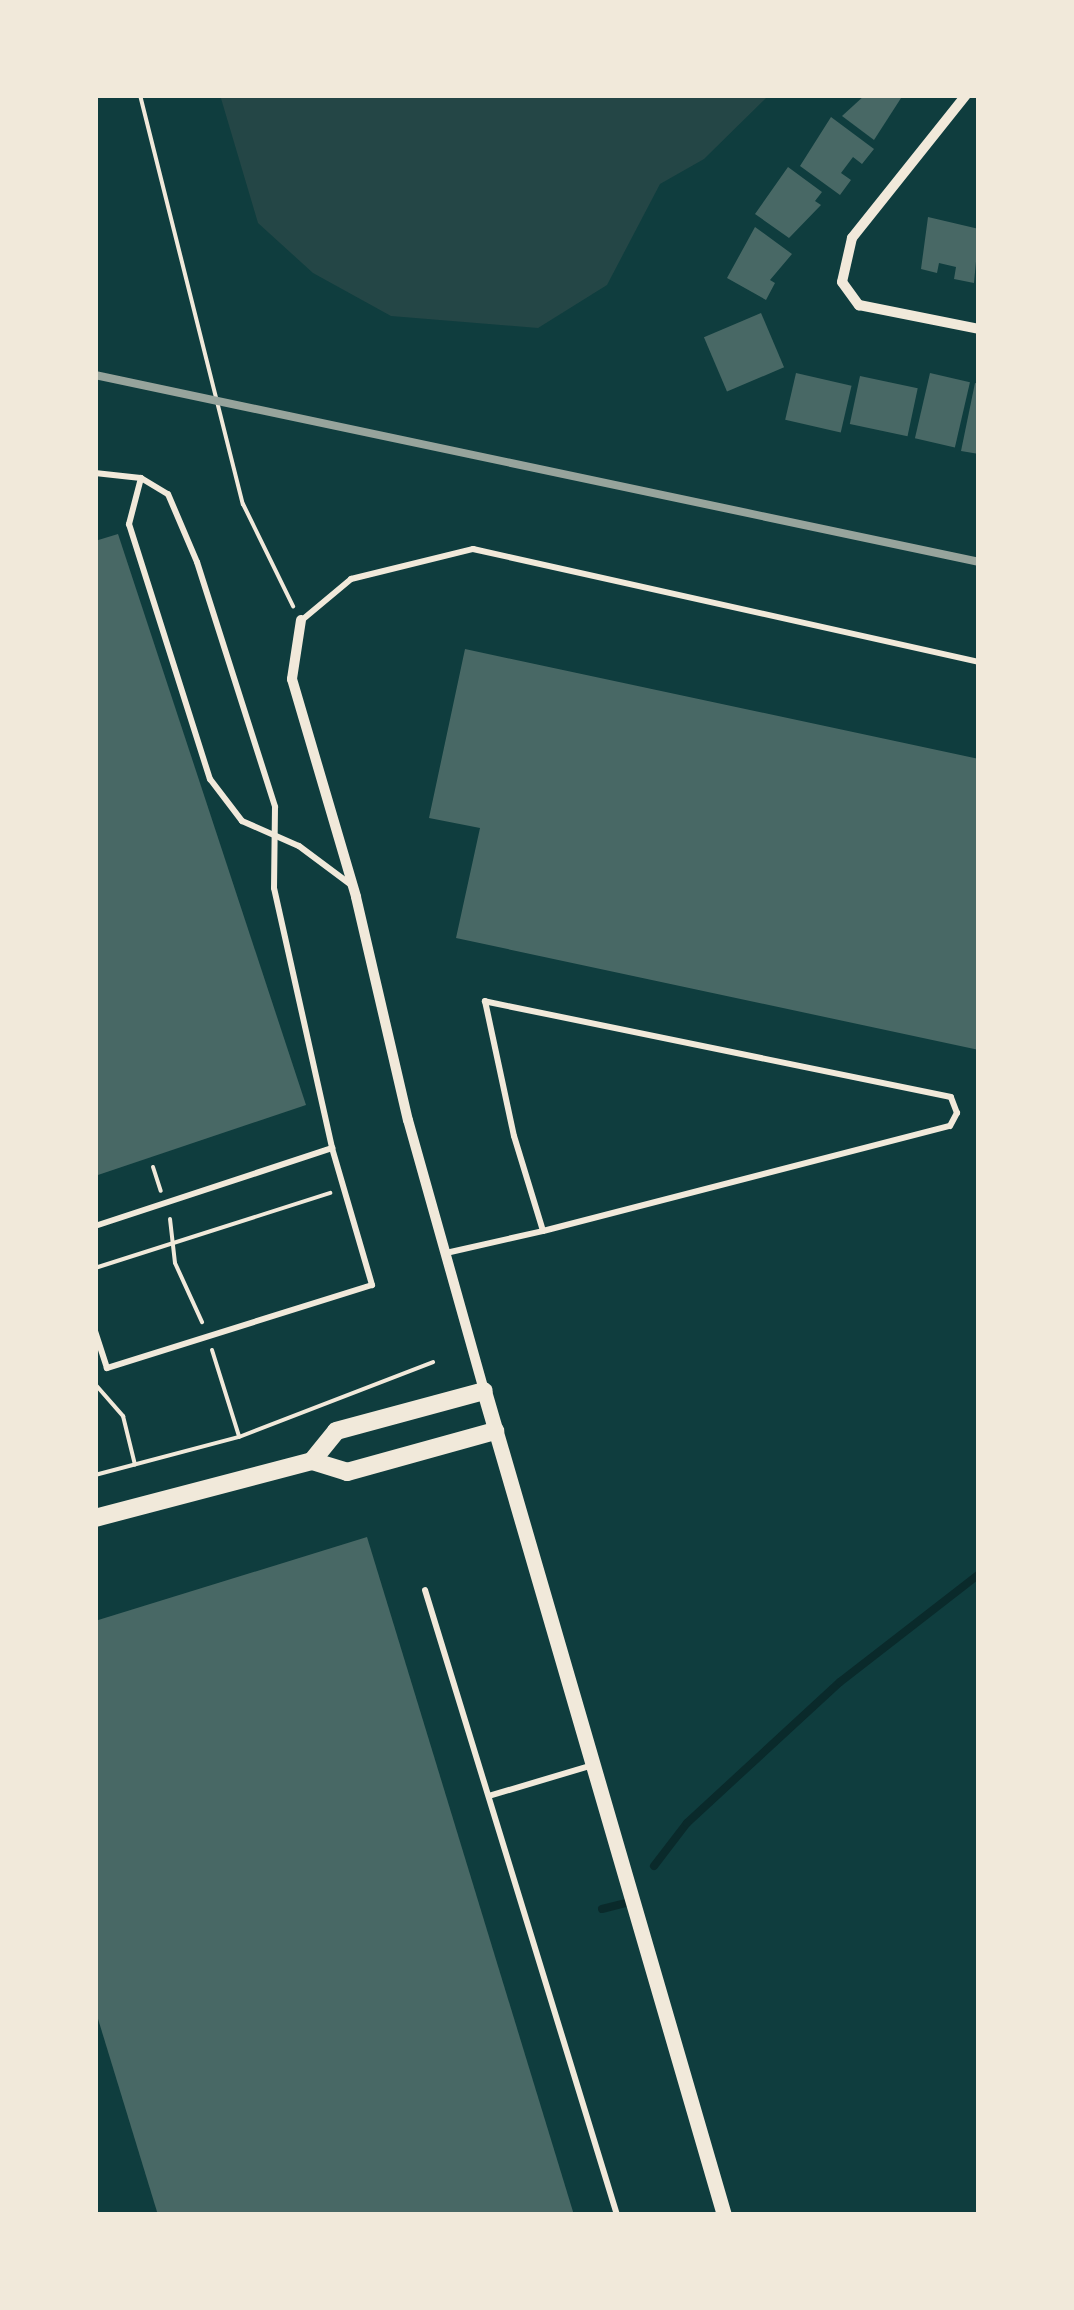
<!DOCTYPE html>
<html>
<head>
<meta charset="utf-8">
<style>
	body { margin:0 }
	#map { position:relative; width:1074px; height:2310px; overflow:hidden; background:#0f3d3e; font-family:Arial,sans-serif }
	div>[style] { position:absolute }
	.green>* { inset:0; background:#244646 }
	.stream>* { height:8px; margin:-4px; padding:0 4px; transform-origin:4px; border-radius:4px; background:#0a2a2b }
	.building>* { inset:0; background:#486865; transform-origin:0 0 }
	.path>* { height:4px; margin:-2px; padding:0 2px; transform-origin:2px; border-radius:2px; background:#f1e9da }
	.service>* { height:6px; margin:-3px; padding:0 3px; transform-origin:3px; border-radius:3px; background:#f1e9da }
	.minor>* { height:10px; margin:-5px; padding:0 5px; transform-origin:5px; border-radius:5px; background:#f1e9da }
	.tertiary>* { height:15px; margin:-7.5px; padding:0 7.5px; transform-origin:7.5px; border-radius:7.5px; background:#f1e9da }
	.secondary>* { height:18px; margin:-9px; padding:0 9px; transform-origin:9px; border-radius:9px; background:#f1e9da }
	.rail>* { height:8px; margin:-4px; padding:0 4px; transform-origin:4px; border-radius:4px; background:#97a49c }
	span { translate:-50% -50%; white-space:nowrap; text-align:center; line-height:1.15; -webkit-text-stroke:8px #f1e9da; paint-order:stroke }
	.frame { position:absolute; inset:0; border:98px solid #f1e9da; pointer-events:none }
</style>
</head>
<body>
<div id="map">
	<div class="green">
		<i style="clip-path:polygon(220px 95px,769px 95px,704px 159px,660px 184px,607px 285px,538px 328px,391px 316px,313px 273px,258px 223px)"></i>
	</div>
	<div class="stream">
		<i style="left:654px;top:1866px;width:54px;rotate:-52.5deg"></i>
		<i style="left:687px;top:1823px;width:208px;rotate:-42.7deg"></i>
		<i style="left:840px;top:1682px;width:176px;rotate:-37.8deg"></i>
		<i style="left:602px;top:1909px;width:25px;rotate:-14deg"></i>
	</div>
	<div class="building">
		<i style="clip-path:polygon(865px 95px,903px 95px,874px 140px,842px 116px)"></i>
		<i style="clip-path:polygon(831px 117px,874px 149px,862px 164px,853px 157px,841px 173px,851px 180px,840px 195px,800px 166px)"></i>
		<i style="clip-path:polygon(788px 167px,822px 192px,815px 201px,821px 205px,789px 238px,755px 214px)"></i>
		<i style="clip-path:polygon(928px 217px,979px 229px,974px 283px,954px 279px,956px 267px,939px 263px,937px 273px,921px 269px)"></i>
		<i style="clip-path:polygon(755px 227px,792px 254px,770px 280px,775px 283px,766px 300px,727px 278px)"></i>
		<i style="left:761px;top:313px;width:59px;height:62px;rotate:67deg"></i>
		<i style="left:796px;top:373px;width:57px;height:48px;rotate:13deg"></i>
		<i style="left:930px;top:373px;width:41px;height:67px;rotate:13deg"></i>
		<i style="left:860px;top:376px;width:59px;height:49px;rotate:12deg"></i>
		<i style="clip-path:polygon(975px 383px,979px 384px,979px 454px,961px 451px)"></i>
		<i style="clip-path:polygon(118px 534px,306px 1105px,95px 1176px,95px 541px)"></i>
		<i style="clip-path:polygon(465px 649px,979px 759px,979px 1050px,456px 938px,480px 828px,429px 818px)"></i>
		<i style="clip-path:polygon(367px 1537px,574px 2215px,158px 2215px,95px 2009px,95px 1621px)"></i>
	</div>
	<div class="path">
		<i style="left:140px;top:95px;width:422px;rotate:75.9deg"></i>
		<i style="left:243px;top:504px;width:114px;rotate:63.9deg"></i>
		<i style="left:153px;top:1167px;width:25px;rotate:72deg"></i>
		<i style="left:170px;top:1219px;width:44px;rotate:83.5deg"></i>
		<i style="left:175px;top:1263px;width:65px;rotate:65.4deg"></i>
		<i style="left:95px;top:1268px;width:247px;rotate:-17.7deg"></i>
		<i style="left:212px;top:1350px;width:90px;rotate:72.6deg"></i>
		<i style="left:95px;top:1384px;width:43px;rotate:48.8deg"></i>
		<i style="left:123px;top:1416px;width:50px;rotate:76.2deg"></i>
		<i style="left:95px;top:1475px;width:149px;rotate:-14.8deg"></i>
		<i style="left:239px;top:1437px;width:208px;rotate:-21.1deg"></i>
	</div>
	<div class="service">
		<i style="left:95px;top:473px;width:46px;rotate:6.2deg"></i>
		<i style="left:141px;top:478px;width:31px;rotate:31deg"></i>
		<i style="left:168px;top:494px;width:74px;rotate:66.9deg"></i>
		<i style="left:197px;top:562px;width:257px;rotate:72.3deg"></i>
		<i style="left:275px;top:807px;width:81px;rotate:90.7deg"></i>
		<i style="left:274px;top:888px;width:266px;rotate:77.4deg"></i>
		<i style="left:332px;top:1148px;width:143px;rotate:73.7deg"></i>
		<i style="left:372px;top:1285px;width:278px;rotate:162.6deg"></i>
		<i style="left:107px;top:1368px;width:40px;rotate:-108deg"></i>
		<i style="left:141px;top:478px;width:48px;rotate:104.6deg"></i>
		<i style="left:129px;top:524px;width:268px;rotate:72.4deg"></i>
		<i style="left:210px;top:779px;width:53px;rotate:52.7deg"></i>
		<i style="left:242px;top:821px;width:62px;rotate:23.7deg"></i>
		<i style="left:299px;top:846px;width:64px;rotate:36.7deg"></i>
		<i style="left:302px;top:620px;width:64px;rotate:-39.9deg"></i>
		<i style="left:351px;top:579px;width:126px;rotate:-13.8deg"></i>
		<i style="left:473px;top:549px;width:518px;rotate:12.59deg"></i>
		<i style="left:95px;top:1226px;width:250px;rotate:-18.2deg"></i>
		<i style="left:446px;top:1253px;width:99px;rotate:-12.8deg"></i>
		<i style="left:543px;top:1231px;width:420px;rotate:-14.5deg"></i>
		<i style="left:950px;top:1126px;width:15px;rotate:-62deg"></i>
		<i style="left:957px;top:1113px;width:17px;rotate:-111deg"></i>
		<i style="left:951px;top:1097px;width:476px;rotate:-168.4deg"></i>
		<i style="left:485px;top:1001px;width:138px;rotate:77.9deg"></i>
		<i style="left:514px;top:1136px;width:99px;rotate:73deg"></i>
		<i style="left:425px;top:1590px;width:654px;rotate:72.92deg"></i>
		<i style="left:489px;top:1796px;width:109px;rotate:-16.6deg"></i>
	</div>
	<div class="minor">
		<i style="left:966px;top:95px;width:183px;rotate:128.6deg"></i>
		<i style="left:852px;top:238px;width:45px;rotate:102.8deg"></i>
		<i style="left:842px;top:282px;width:29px;rotate:54deg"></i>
		<i style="left:859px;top:305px;width:122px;rotate:11.3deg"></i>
		<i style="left:301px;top:620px;width:60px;rotate:98.7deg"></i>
		<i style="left:292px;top:679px;width:227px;rotate:73.6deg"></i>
		<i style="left:356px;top:897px;width:229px;rotate:76.9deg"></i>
		<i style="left:408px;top:1120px;width:281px;rotate:74.3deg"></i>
	</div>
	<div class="tertiary">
		<i style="left:484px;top:1391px;width:858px;rotate:73.76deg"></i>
	</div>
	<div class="secondary">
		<i style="left:312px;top:1461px;width:38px;rotate:-51deg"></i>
		<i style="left:336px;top:1431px;width:153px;rotate:-15.1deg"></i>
		<i style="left:95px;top:1518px;width:224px;rotate:-14.7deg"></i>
		<i style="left:312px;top:1461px;width:37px;rotate:17deg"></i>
		<i style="left:347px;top:1472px;width:154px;rotate:-15.5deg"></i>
	</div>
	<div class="rail">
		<i style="left:95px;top:375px;width:904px;rotate:11.94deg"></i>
	</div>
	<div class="frame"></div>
</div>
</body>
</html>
